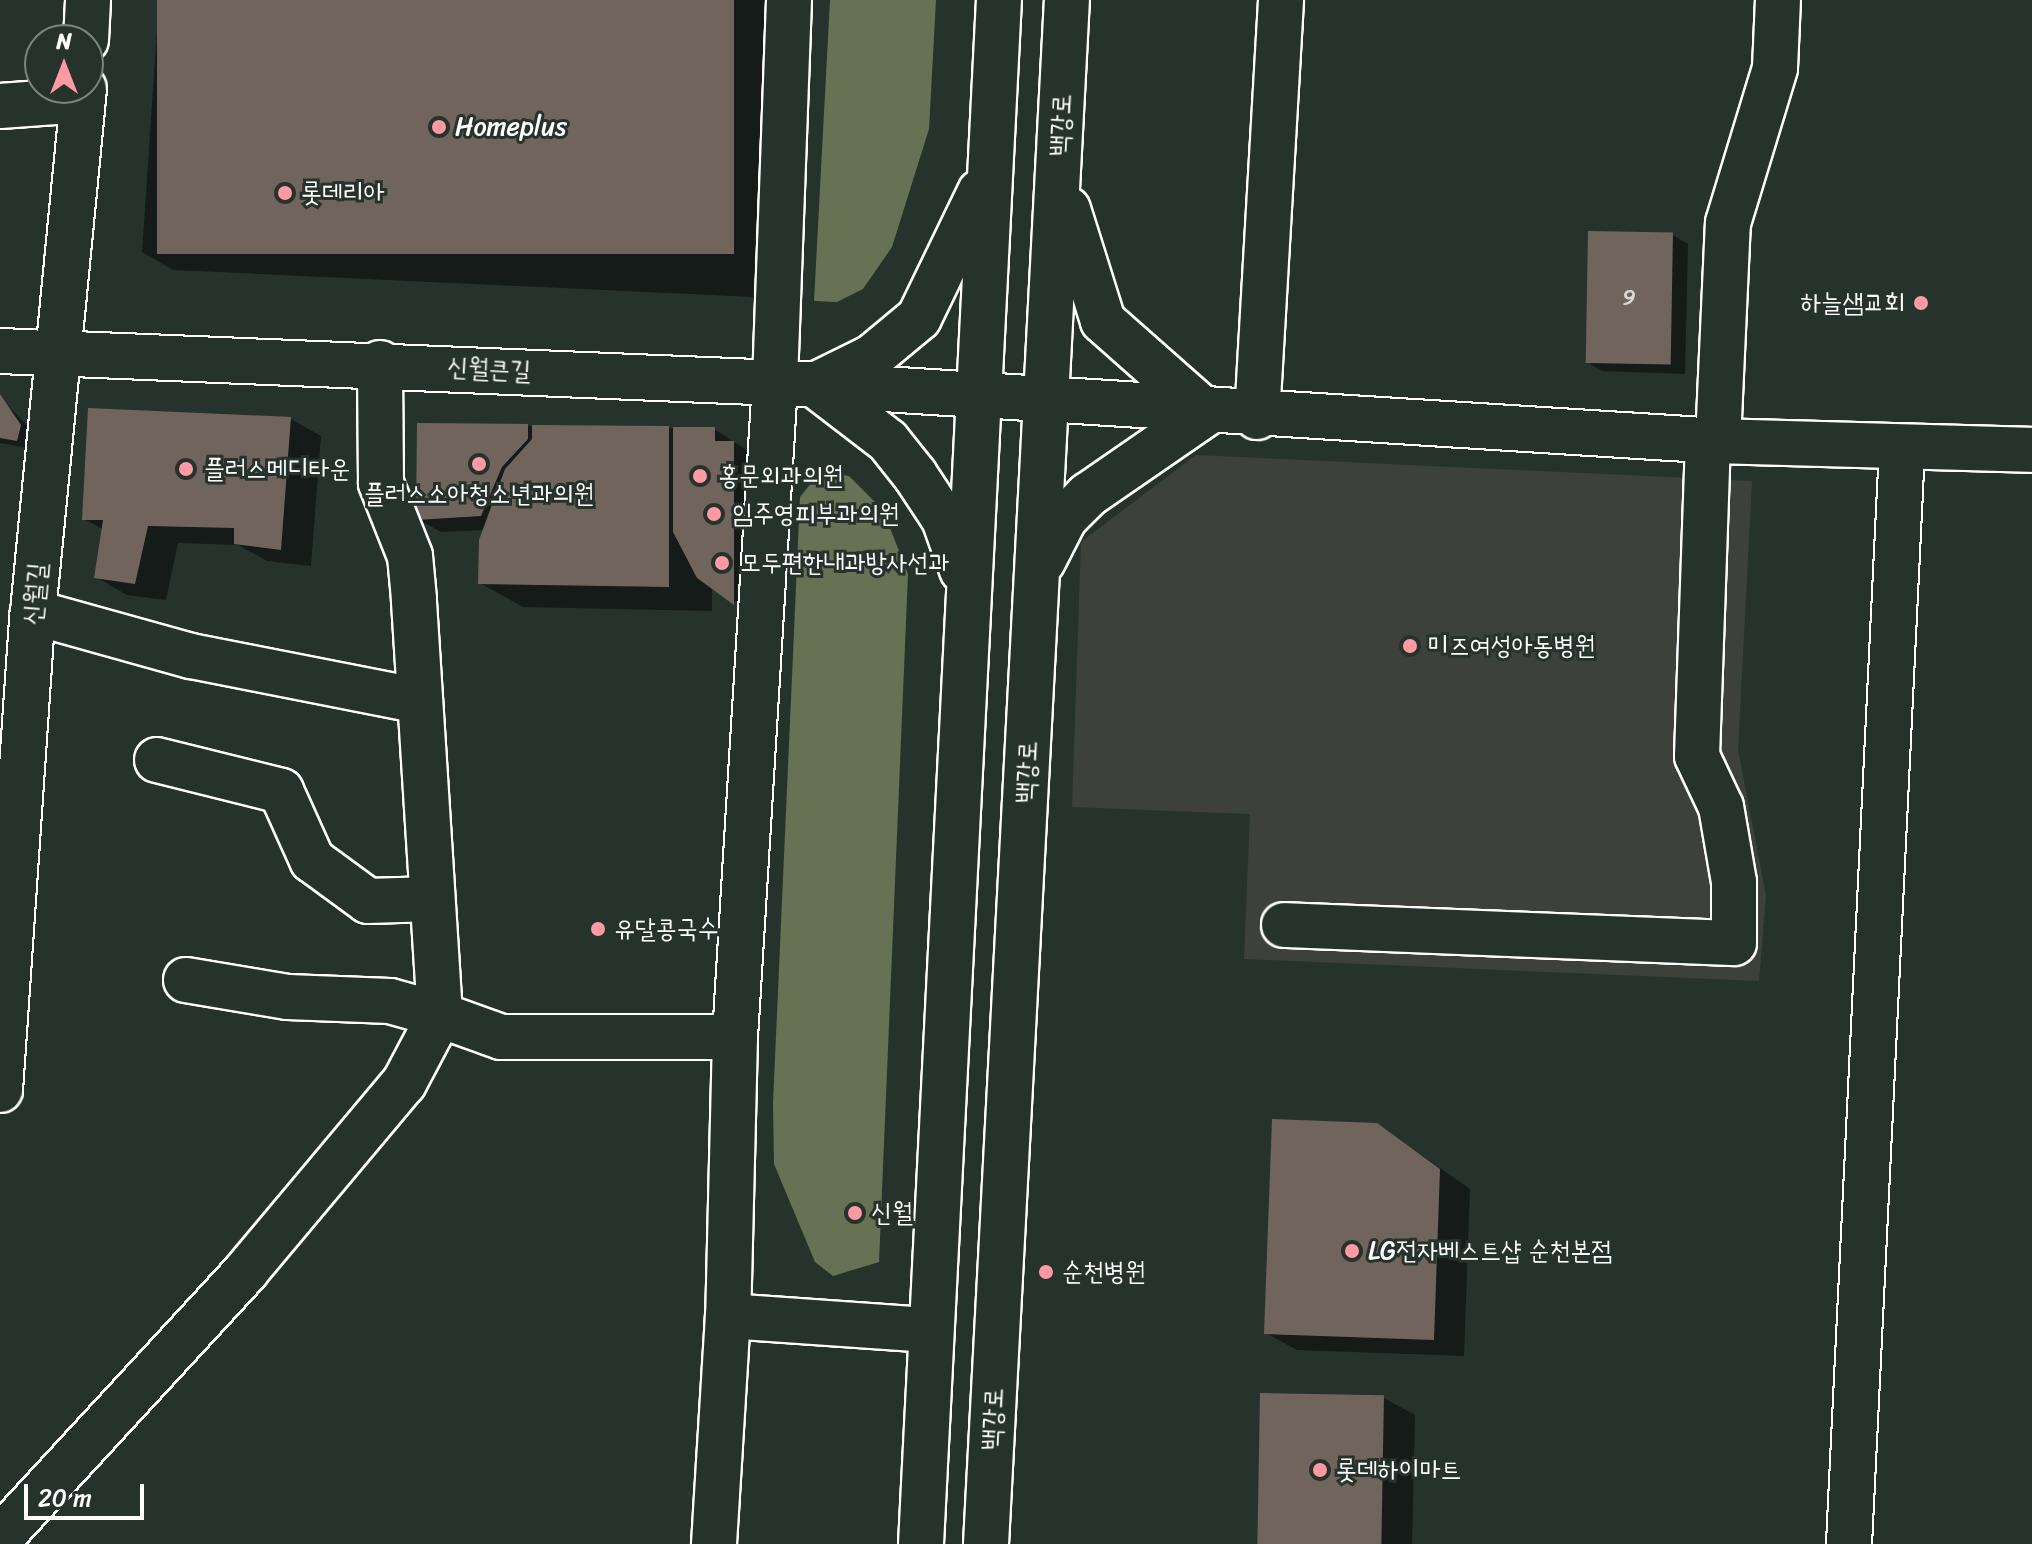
<!DOCTYPE html>
<html>
<head>
<meta charset="utf-8">
<style>
	body { margin:0 }
	#map { position:relative; width:2032px; height:1544px; overflow:hidden; background:#26332d; font-family:Sriracha,"Poor Story",sans-serif }
	div>[style] { position:absolute }
	.built>* { inset:0; background:#3c423b }
	.green>* { inset:0; background:#657253 }
	.shadow>* { inset:0; background:#0007 }
	.building>* { inset:0; background:#71645d; transform-origin:0 0 }
	.roads { filter:drop-shadow(2px 0 #fff) drop-shadow(-2px 0 #fff) drop-shadow(0 2px #fff) drop-shadow(0 -2px #fff) }
	.minor>* { height:44px; margin:-22px; padding:0 22px; transform-origin:22px; border-radius:22px; background:#26332d }
	.major>* { height:44px; margin:-22px; padding:0 22px; transform-origin:22px; border-radius:22px; background:#26332d }
	.dots>* { width:22px; height:22px; translate:-50% -50%; box-sizing:border-box; border:4px solid #26332d; border-radius:50% }
	span { translate:-50% -50%; white-space:nowrap; text-align:center; line-height:1.15; -webkit-text-stroke:6px #26332d; paint-order:stroke }
	.number-label { font-size:22px; color:#dcd8d6 }
	.number-label span { -webkit-text-stroke-width:0 }
	.street-label { font-size:26px; color:#fff }
	.poi-label { font-size:26px; color:#fff }
	.left { translate:0 -50%; text-align:left }
	.right { translate:-100% -50%; text-align:right }
	.north { position:absolute; left:24px; top:24px; width:80px; height:80px; box-sizing:border-box; background:#26332d; border:2px solid #7d8581; border-radius:50%; rotate:0deg; font-size:22px; font-weight:700; line-height:32px; text-align:center; color:#fff }
	.north::after { content:''; display:block; margin:auto; width:28px; height:36px; background:#ff9aa2; clip-path:polygon(50% 0,100% 100%,50% 72%,0 100%) }
	.scale { position:absolute; left:24px; top:1484px; width:120px; height:36px; box-sizing:border-box; border:4px solid #fff; border-top:0; padding-left:10px; font-size:24px; line-height:28px; white-space:nowrap; color:#fff; -webkit-text-stroke:6px #26332d; paint-order:stroke }
</style>
</head>
<body>
<div id="map">
	<div class="built">
		<i style="clip-path:polygon(1196px 455px,1752px 481px,1738px 750px,1766px 895px,1759px 981px,1244px 959px,1250px 814px,1072px 807px,1081px 542px)"></i>
	</div>
	<div class="green">
		<i style="clip-path:polygon(830px 0,936px 0,929px 129px,892px 247px,863px 289px,837px 302px,814px 301px)"></i>
		<i style="clip-path:polygon(821px 471px,849px 476px,883px 510px,908px 574px,879px 1262px,833px 1276px,815px 1262px,774px 1164px,773px 1103px,800px 497px)"></i>
	</div>
	<div class="shadow">
		<i style="clip-path:polygon(159px 0,766px 0,753px 297px,173px 270px,142px 252px)"></i>
		<i style="clip-path:polygon(1673px 235px,1688px 244px,1685px 374px,1602px 371px,1587px 362px)"></i>
		<i style="clip-path:polygon(0 397px,36px 435px,33px 449px,0 443px)"></i>
		<i style="clip-path:polygon(291px 419px,321px 436px,311px 566px,267px 561px,238px 545px,178px 543px,166px 600px,127px 595px,96px 577px,104px 530px,84px 519px)"></i>
		<i style="clip-path:polygon(527px 426px,714px 429px,757px 457px,757px 616px,712px 586px,712px 611px,523px 607px,480px 583px,485px 530px,441px 532px,418px 519px)"></i>
		<i style="clip-path:polygon(1377px 1124px,1470px 1189px,1464px 1356px,1297px 1350px,1266px 1333px)"></i>
		<i style="clip-path:polygon(1384px 1398px,1415px 1415px,1412px 1544px,1259px 1544px)"></i>
	</div>
	<div class="building">
		<i style="left:157px;top:0;width:577px;height:254px"></i>
		<i style="left:1588px;top:231px;width:85px;height:132px;rotate:1deg"></i>
		<i style="clip-path:polygon(0 394px,21px 425px,17px 441px,0 438px)"></i>
		<i style="clip-path:polygon(88px 408px,291px 417px,281px 550px,234px 544px,234px 528px,148px 526px,135px 584px,94px 578px,103px 520px,82px 520px)"></i>
		<i style="clip-path:polygon(417px 423px,528px 424px,528px 439px,502px 467px,481px 516px,416px 520px)"></i>
		<i style="clip-path:polygon(532px 425px,669px 426px,669px 587px,478px 584px,479px 540px,505px 469px,532px 439px)"></i>
		<i style="clip-path:polygon(673px 427px,715px 427px,715px 441px,734px 441px,734px 605px,697px 578px,673px 532px)"></i>
		<i style="clip-path:polygon(1272px 1119px,1377px 1123px,1440px 1169px,1434px 1340px,1264px 1334px)"></i>
		<i style="left:1260px;top:1393px;width:124px;height:151px;rotate:1deg"></i>
	</div>
	<div class="roads">
		<div class="minor">
			<i style="left:789px;top:0;width:383px;rotate:92.1deg"></i>
			<i style="left:775px;top:383px;width:655px;rotate:93.5deg"></i>
			<i style="left:735px;top:1037px;width:279px;rotate:91.4deg"></i>
			<i style="left:728px;top:1316px;width:202px;rotate:4deg"></i>
			<i style="left:86px;top:40px;width:40px;rotate:-87.1deg"></i>
			<i style="left:0;top:106px;width:83px;rotate:-4.1deg"></i>
			<i style="left:0;top:351px;width:804px;rotate:2.35deg"></i>
			<i style="left:803px;top:384px;width:917px;rotate:3.56deg"></i>
			<i style="left:1718px;top:441px;width:314px;rotate:1.6deg"></i>
			<i style="left:1257px;top:417px;width:418px;rotate:-86.7deg"></i>
			<i style="left:1718px;top:441px;width:218px;rotate:-87.4deg"></i>
			<i style="left:1728px;top:223px;width:162px;rotate:-73.1deg"></i>
			<i style="left:1775px;top:68px;width:68px;rotate:-87.5deg"></i>
			<i style="left:33px;top:612px;width:164px;rotate:15.6deg"></i>
			<i style="left:191px;top:656px;width:233px;rotate:11.1deg"></i>
			<i style="left:157px;top:760px;width:128px;rotate:14deg"></i>
			<i style="left:281px;top:791px;width:76px;rotate:65.8deg"></i>
			<i style="left:312px;top:860px;width:69px;rotate:36.2deg"></i>
			<i style="left:368px;top:901px;width:64px;rotate:-1.8deg"></i>
			<i style="left:1284px;top:925px;width:450px;rotate:2.3deg"></i>
			<i style="left:1734px;top:943px;width:61px;rotate:-90deg"></i>
			<i style="left:1734px;top:882px;width:76px;rotate:-99.8deg"></i>
			<i style="left:1721px;top:807px;width:56px;rotate:-115.2deg"></i>
			<i style="left:1697px;top:756px;width:315px;rotate:-88deg"></i>
			<i style="left:186px;top:980px;width:103px;rotate:9.5deg"></i>
			<i style="left:288px;top:997px;width:102px;rotate:2.2deg"></i>
			<i style="left:390px;top:1001px;width:52px;rotate:15.6deg"></i>
			<i style="left:440px;top:1015px;width:417px;rotate:-93.6deg"></i>
			<i style="left:414px;top:599px;width:43px;rotate:-95.3deg"></i>
			<i style="left:410px;top:556px;width:79px;rotate:-111.7deg"></i>
			<i style="left:381px;top:483px;width:120px;rotate:-90.5deg"></i>
			<i style="left:0;top:1090px;width:479px;rotate:-86.1deg"></i>
			<i style="left:33px;top:612px;width:526px;rotate:-84.44deg"></i>
			<i style="left:0;top:1538px;width:363px;rotate:-47.3deg"></i>
			<i style="left:246px;top:1271px;width:246px;rotate:-50deg"></i>
			<i style="left:404px;top:1083px;width:77px;rotate:-62.1deg"></i>
			<i style="left:440px;top:1015px;width:65px;rotate:19.8deg"></i>
			<i style="left:501px;top:1037px;width:234px"></i>
			<i style="left:714px;top:1544px;width:228px;rotate:-86.5deg"></i>
			<i style="left:1849px;top:1544px;width:1098px;rotate:-87.23deg"></i>
		</div>
		<div class="major">
			<i style="left:1043px;top:561px;width:48px;rotate:-62.9deg"></i>
			<i style="left:1065px;top:518px;width:33px;rotate:-45deg"></i>
			<i style="left:1088px;top:495px;width:145px;rotate:-34.6deg"></i>
			<i style="left:1207px;top:413px;width:139px;rotate:-138.5deg"></i>
			<i style="left:1103px;top:321px;width:117px;rotate:-107.4deg"></i>
			<i style="left:962px;top:570px;width:54px;rotate:-109.4deg"></i>
			<i style="left:944px;top:519px;width:53px;rotate:-123.4deg"></i>
			<i style="left:915px;top:475px;width:43px;rotate:-128.5deg"></i>
			<i style="left:888px;top:441px;width:92px;rotate:-142.5deg"></i>
			<i style="left:815px;top:385px;width:64px;rotate:-26.2deg"></i>
			<i style="left:872px;top:357px;width:61px;rotate:-39.7deg"></i>
			<i style="left:919px;top:318px;width:140px;rotate:-64.2deg"></i>
			<i style="left:921px;top:1544px;width:1546px;rotate:-87.11deg"></i>
			<i style="left:986px;top:1544px;width:1546px;rotate:-87deg"></i>
		</div>
	</div>
	<div class="dots">
		<i style="left:439px;top:127px;background:#ff9aa2"></i>
		<i style="left:285px;top:193px;background:#ff9aa2"></i>
		<i style="left:1921px;top:303px;background:#ff9aa2"></i>
		<i style="left:479px;top:464px;background:#ff9aa2"></i>
		<i style="left:186px;top:469px;background:#ff9aa2"></i>
		<i style="left:700px;top:476px;background:#ff9aa2"></i>
		<i style="left:714px;top:514px;background:#ff9aa2"></i>
		<i style="left:722px;top:563px;background:#ff9aa2"></i>
		<i style="left:1410px;top:646px;background:#ff9aa2"></i>
		<i style="left:598px;top:929px;background:#ff9aa2"></i>
		<i style="left:855px;top:1213px;background:#ff9aa2"></i>
		<i style="left:1352px;top:1251px;background:#ff9aa2"></i>
		<i style="left:1046px;top:1272px;background:#ff9aa2"></i>
		<i style="left:1320px;top:1470px;background:#ff9aa2"></i>
	</div>
	<div class="number-label">
		<span style="left:1629px;top:298px">9</span>
	</div>
	<div class="street-label">
		<span style="left:1061px;top:125px;rotate:-87deg">백강로</span>
		<span style="left:489px;top:369px;rotate:3deg">신월큰길</span>
		<span style="left:35px;top:594px;rotate:-85deg">신월길</span>
		<span style="left:1027px;top:772px;rotate:-87deg">백강로</span>
		<span style="left:993px;top:1419px;rotate:-87deg">백강로</span>
	</div>
	<div class="poi-label">
		<span class="left" style="left:455px;top:127px">Homeplus</span>
		<span class="left" style="left:301px;top:193px">롯데리아</span>
		<span class="right" style="left:1905px;top:303px">하늘샘교회</span>
		<span class="left" style="left:204px;top:469px">플러스메디타운</span>
		<span class="left" style="left:718px;top:476px">홍문외과의원</span>
		<span style="left:479px;top:494px">플러스소아청소년과의원</span>
		<span class="left" style="left:732px;top:514px">임주영피부과의원</span>
		<span class="left" style="left:740px;top:563px">모두편한내과방사선과</span>
		<span class="left" style="left:1428px;top:646px">미즈여성아동병원</span>
		<span class="left" style="left:614px;top:929px">유달콩국수</span>
		<span class="left" style="left:871px;top:1213px">신월</span>
		<span class="left" style="left:1368px;top:1251px">LG전자베스트샵 순천본점</span>
		<span class="left" style="left:1062px;top:1272px">순천병원</span>
		<span class="left" style="left:1336px;top:1470px">롯데하이마트</span>
	</div>
	<div class="north">N</div>
	<div class="scale">20 m</div>
</div>
</body>
</html>
